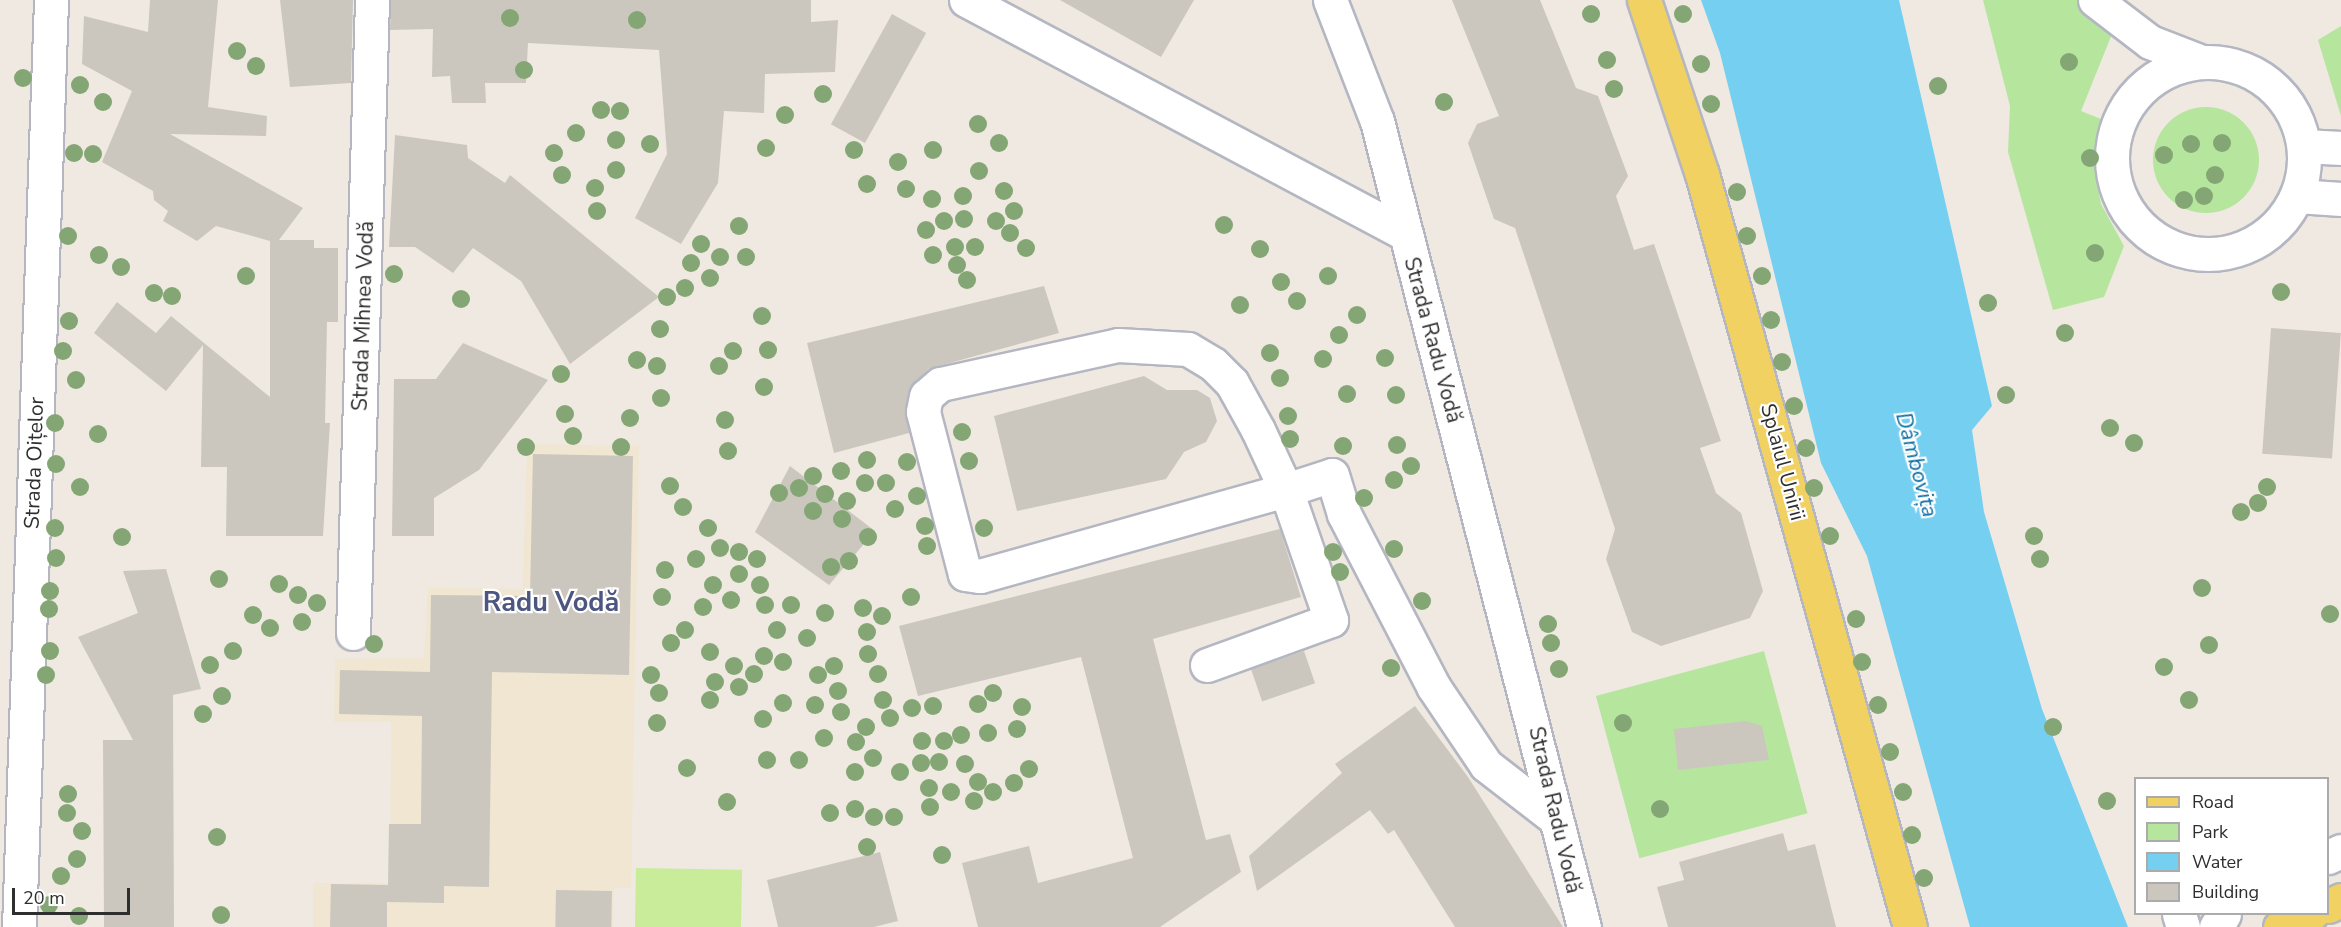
<!DOCTYPE html>
<html>
<head>
<meta charset="utf-8">
<style>
	body { margin:0 }
	#map { position:relative; width:2341px; height:927px; overflow:hidden; background:#efe9e1; font-family:"Nunito Sans",sans-serif }
	div>[style] { position:absolute }
	.education>* { inset:0; background:#f0e6d1 }
	.green>* { inset:0; background:#b6e59e; transform-origin:0 0 }
	.round { border-radius:50% }
	.pitch>* { inset:0; background:#c9ec9a; transform-origin:0 0 }
	.water>* { inset:0; background:#75cff0 }
	.building>* { inset:0; background:#cbc7bf; transform-origin:0 0 }
	.roads { filter:drop-shadow(2px 0 #b4b7c1) drop-shadow(-2px 0 #b4b7c1) drop-shadow(0 2px #b4b7c1) drop-shadow(0 -2px #b4b7c1) }
	.minor>* { height:33px; margin:-16.5px; padding:0 16.5px; transform-origin:16.5px; border-radius:16.5px; background:#fff }
	.minor>.ring { margin:-16.5px; padding:0; box-sizing:content-box; background:none; border:33px solid #fff; border-radius:50% }
	.major>* { height:33px; margin:-16.5px; padding:0 16.5px; transform-origin:16.5px; border-radius:16.5px; background:#f2d163 }
	.trees>* { width:18px; height:18px; margin:-9px; border-radius:50%; background:#84a574 }
	span { translate:-50% -50%; white-space:nowrap; text-align:center; line-height:1.15; -webkit-text-stroke:4.5px #fff; paint-order:stroke }
	.street-label { font-size:21px; color:#2e2e2e }
	.water-label { font-size:22px; color:#0d6fa3; font-style:italic }
	.district-label { font-size:27px; color:#4d5680; font-weight:700 }
	.legend { position:absolute; left:2134px; top:777px; width:195px; height:138px; box-sizing:border-box; background:#fff; border:2px solid #ababab; margin:0; padding:8px 10px; list-style:none; font-size:18px; color:#2e2e2e }
	.legend li { display:flex; align-items:center; gap:12px; height:30px }
	.legend b { width:30px; border:2px solid #ababab }
	.scale { position:absolute; left:12px; top:888px; width:118px; height:27px; box-sizing:border-box; border:3px solid #2e2e2e; border-top:0; padding-left:8px; font-size:18px; line-height:21px; white-space:nowrap; color:#2e2e2e; -webkit-text-stroke:4px #fff; paint-order:stroke }
</style>
</head>
<body>
<div id="map">
	<div class="education">
		<i style="clip-path:polygon(527px 444px,639px 446px,631px 888px,614px 888px,613px 927px,313px 927px,313px 883px,390px 883px,391px 722px,334px 722px,335px 659px,424px 658px,428px 588px,523px 589px)"></i>
	</div>
	<div class="green">
		<i style="clip-path:polygon(1983px 0,2080px 0,2112px 34px,2081px 111px,2106px 121px,2096px 175px,2101px 204px,2124px 246px,2104px 297px,2053px 310px,2008px 152px,2010px 106px)"></i>
		<i style="clip-path:polygon(2341px 26px,2341px 116px,2318px 40px)"></i>
		<i class="round" style="left:2153px;top:107px;width:106px;height:106px"></i>
		<i style="left:1764px;top:651px;width:168px;height:174px;rotate:75deg"></i>
	</div>
	<div class="pitch">
		<i style="left:636px;top:868px;width:106px;height:59px;rotate:1deg"></i>
	</div>
	<div class="water">
		<i style="clip-path:polygon(1701px 0,1899px 0,1992px 406px,1972px 430px,1984px 512px,2042px 709px,2128px 927px,1970px 927px,1867px 556px,1821px 463px,1720px 53px)"></i>
	</div>
	<div class="building">
		<i style="clip-path:polygon(150px 0,218px 0,208px 107px,267px 116px,266px 136px,170px 134px,303px 208px,279px 240px,314px 240px,314px 248px,338px 248px,338px 322px,327px 322px,325px 423px,330px 423px,323px 536px,226px 536px,227px 467px,201px 467px,203px 345px,166px 391px,94px 333px,117px 302px,156px 333px,171px 316px,270px 397px,270px 241px,216px 226px,197px 241px,163px 221px,168px 211px,154px 200px,153px 191px,102px 162px,132px 91px,82px 64px,84px 16px,148px 32px)"></i>
		<i style="clip-path:polygon(280px 0,353px 0,351px 83px,290px 87px)"></i>
		<i style="clip-path:polygon(391px 0,811px 0,811px 22px,838px 20px,835px 72px,765px 74px,764px 113px,724px 111px,718px 183px,681px 244px,635px 218px,667px 154px,659px 50px,528px 43px,526px 83px,485px 83px,486px 103px,452px 103px,450px 76px,432px 77px,433px 29px,390px 30px)"></i>
		<i style="clip-path:polygon(1060px 0,1194px 0,1161px 57px)"></i>
		<i style="clip-path:polygon(1452px 0,1540px 0,1576px 88px,1598px 96px,1628px 176px,1616px 196px,1634px 250px,1654px 244px,1721px 441px,1700px 448px,1716px 493px,1741px 513px,1763px 591px,1750px 618px,1661px 646px,1632px 632px,1606px 559px,1615px 529px,1515px 228px,1494px 219px,1468px 143px,1477px 124px,1499px 116px)"></i>
		<i style="left:892px;top:14px;width:39px;height:126px;rotate:29deg"></i>
		<i style="clip-path:polygon(395px 135px,467px 145px,468px 158px,505px 183px,510px 175px,659px 297px,570px 364px,521px 281px,473px 248px,453px 273px,415px 247px,389px 247px)"></i>
		<i style="clip-path:polygon(1044px 286px,1059px 333px,928px 369px,908px 393px,909px 433px,834px 453px,807px 343px)"></i>
		<i style="left:2271px;top:328px;width:70px;height:126px;rotate:4deg"></i>
		<i style="clip-path:polygon(463px 343px,548px 380px,479px 470px,434px 498px,434px 536px,392px 536px,394px 379px,436px 379px)"></i>
		<i style="clip-path:polygon(1144px 376px,1167px 390px,1197px 390px,1210px 398px,1217px 421px,1206px 442px,1184px 452px,1166px 479px,1017px 511px,994px 416px)"></i>
		<i style="clip-path:polygon(533px 454px,633px 456px,629px 675px,492px 672px,489px 887px,444px 886px,444px 903px,387px 902px,387px 927px,330px 927px,331px 884px,388px 885px,389px 824px,421px 824px,422px 716px,339px 714px,340px 670px,430px 672px,431px 595px,530px 596px)"></i>
		<i style="clip-path:polygon(790px 466px,875px 531px,829px 585px,755px 532px)"></i>
		<i style="clip-path:polygon(1280px 529px,1301px 597px,1153px 639px,1206px 840px,1230px 834px,1241px 872px,1160px 927px,978px 927px,962px 863px,1029px 846px,1038px 883px,1133px 858px,1081px 657px,918px 696px,899px 626px)"></i>
		<i style="clip-path:polygon(166px 569px,201px 689px,173px 695px,174px 927px,104px 927px,103px 740px,133px 740px,78px 637px,138px 613px,123px 571px)"></i>
		<i style="left:1304px;top:651px;width:34px;height:56px;rotate:71deg"></i>
		<i style="clip-path:polygon(1415px 706px,1468px 777px,1563px 927px,1455px 927px,1394px 830px,1388px 834px,1370px 810px,1257px 891px,1249px 856px,1342px 773px,1335px 764px)"></i>
		<i style="clip-path:polygon(1746px 721px,1762px 726px,1769px 760px,1678px 770px,1674px 729px)"></i>
		<i style="clip-path:polygon(1783px 833px,1788px 851px,1815px 844px,1836px 927px,1668px 927px,1657px 887px,1684px 880px,1679px 862px)"></i>
		<i style="clip-path:polygon(880px 852px,898px 921px,874px 927px,778px 927px,767px 880px)"></i>
		<i style="left:556px;top:890px;width:56px;height:37px;rotate:1deg"></i>
	</div>
	<div class="roads">
		<div class="minor">
			<i style="left:966px;top:0;width:496px;rotate:28deg"></i>
			<i style="left:1330px;top:0;width:130px;rotate:68.8deg"></i>
			<i style="left:1377px;top:121px;width:832px;rotate:75.6deg"></i>
			<i style="left:2095px;top:0;width:69px;rotate:37.4deg"></i>
			<i style="left:2150px;top:42px;width:56px;rotate:21deg"></i>
			<i class="ring" style="left:2112px;top:62px;width:159px;height:159px"></i>
			<i style="left:2304px;top:146px;width:37px;rotate:3deg"></i>
			<i style="left:2297px;top:196px;width:44px;rotate:3.9deg"></i>
			<i style="left:353px;top:633px;width:633px;rotate:-88.28deg"></i>
			<i style="left:1207px;top:665px;width:132px;rotate:-19.9deg"></i>
			<i style="left:1331px;top:620px;width:138px;rotate:-109.1deg"></i>
			<i style="left:1286px;top:490px;width:66px;rotate:-115deg"></i>
			<i style="left:1258px;top:430px;width:54px;rotate:-119deg"></i>
			<i style="left:1232px;top:383px;width:27px;rotate:-135deg"></i>
			<i style="left:1213px;top:364px;width:29px;rotate:-149deg"></i>
			<i style="left:1188px;top:349px;width:70px;rotate:-176.7deg"></i>
			<i style="left:1118px;top:345px;width:182px;rotate:167.6deg"></i>
			<i style="left:940px;top:384px;width:18px;rotate:139deg"></i>
			<i style="left:926px;top:396px;width:16px;rotate:101deg"></i>
			<i style="left:923px;top:412px;width:167px;rotate:75.5deg"></i>
			<i style="left:965px;top:574px;width:15px;rotate:8deg"></i>
			<i style="left:980px;top:576px;width:318px;rotate:-15.7deg"></i>
			<i style="left:1286px;top:490px;width:48px;rotate:-18.1deg"></i>
			<i style="left:1332px;top:475px;width:41px;rotate:72.9deg"></i>
			<i style="left:1344px;top:514px;width:194px;rotate:62.6deg"></i>
			<i style="left:1433px;top:686px;width:95px;rotate:56.1deg"></i>
			<i style="left:1486px;top:765px;width:83px;rotate:37.7deg"></i>
			<i style="left:2328px;top:857px;width:14px;rotate:-25deg"></i>
			<i style="left:2179px;top:914px;width:14px;rotate:73deg"></i>
			<i style="left:19px;top:927px;width:928px;rotate:-88.02deg"></i>
			<i style="left:2216px;top:927px;width:15px;rotate:-58deg"></i>
		</div>
		<div class="major">
			<i style="left:1644px;top:0;width:183px;rotate:71.6deg"></i>
			<i style="left:1702px;top:174px;width:781px;rotate:74.56deg"></i>
			<i style="left:2328px;top:906px;width:14px;rotate:-25deg"></i>
			<i style="left:2280px;top:927px;width:34px;rotate:-23deg"></i>
		</div>
	</div>
	<div class="trees">
		<i style="left:1591px;top:14px"></i>
		<i style="left:1683px;top:14px"></i>
		<i style="left:510px;top:18px"></i>
		<i style="left:637px;top:20px"></i>
		<i style="left:237px;top:51px"></i>
		<i style="left:1607px;top:60px"></i>
		<i style="left:2069px;top:62px"></i>
		<i style="left:1701px;top:64px"></i>
		<i style="left:256px;top:66px"></i>
		<i style="left:524px;top:70px"></i>
		<i style="left:23px;top:78px"></i>
		<i style="left:80px;top:85px"></i>
		<i style="left:1938px;top:86px"></i>
		<i style="left:1614px;top:89px"></i>
		<i style="left:823px;top:94px"></i>
		<i style="left:103px;top:102px"></i>
		<i style="left:1444px;top:102px"></i>
		<i style="left:1711px;top:104px"></i>
		<i style="left:601px;top:110px"></i>
		<i style="left:620px;top:111px"></i>
		<i style="left:785px;top:115px"></i>
		<i style="left:978px;top:124px"></i>
		<i style="left:576px;top:133px"></i>
		<i style="left:616px;top:140px"></i>
		<i style="left:999px;top:143px"></i>
		<i style="left:2222px;top:143px"></i>
		<i style="left:650px;top:144px"></i>
		<i style="left:2191px;top:144px"></i>
		<i style="left:766px;top:148px"></i>
		<i style="left:854px;top:150px"></i>
		<i style="left:933px;top:150px"></i>
		<i style="left:74px;top:153px"></i>
		<i style="left:554px;top:153px"></i>
		<i style="left:93px;top:154px"></i>
		<i style="left:2164px;top:155px"></i>
		<i style="left:2090px;top:158px"></i>
		<i style="left:898px;top:162px"></i>
		<i style="left:616px;top:170px"></i>
		<i style="left:979px;top:171px"></i>
		<i style="left:562px;top:175px"></i>
		<i style="left:2215px;top:175px"></i>
		<i style="left:867px;top:184px"></i>
		<i style="left:595px;top:188px"></i>
		<i style="left:906px;top:189px"></i>
		<i style="left:1004px;top:191px"></i>
		<i style="left:1737px;top:192px"></i>
		<i style="left:963px;top:196px"></i>
		<i style="left:2204px;top:196px"></i>
		<i style="left:932px;top:199px"></i>
		<i style="left:2184px;top:200px"></i>
		<i style="left:597px;top:211px"></i>
		<i style="left:1014px;top:211px"></i>
		<i style="left:964px;top:219px"></i>
		<i style="left:944px;top:221px"></i>
		<i style="left:996px;top:221px"></i>
		<i style="left:1224px;top:225px"></i>
		<i style="left:739px;top:226px"></i>
		<i style="left:926px;top:230px"></i>
		<i style="left:1010px;top:233px"></i>
		<i style="left:68px;top:236px"></i>
		<i style="left:1747px;top:236px"></i>
		<i style="left:701px;top:244px"></i>
		<i style="left:955px;top:247px"></i>
		<i style="left:975px;top:247px"></i>
		<i style="left:1026px;top:248px"></i>
		<i style="left:1260px;top:249px"></i>
		<i style="left:2095px;top:253px"></i>
		<i style="left:99px;top:255px"></i>
		<i style="left:933px;top:255px"></i>
		<i style="left:720px;top:257px"></i>
		<i style="left:746px;top:257px"></i>
		<i style="left:691px;top:263px"></i>
		<i style="left:957px;top:265px"></i>
		<i style="left:121px;top:267px"></i>
		<i style="left:394px;top:274px"></i>
		<i style="left:246px;top:276px"></i>
		<i style="left:1328px;top:276px"></i>
		<i style="left:1762px;top:276px"></i>
		<i style="left:710px;top:278px"></i>
		<i style="left:967px;top:280px"></i>
		<i style="left:1281px;top:282px"></i>
		<i style="left:685px;top:288px"></i>
		<i style="left:2281px;top:292px"></i>
		<i style="left:154px;top:293px"></i>
		<i style="left:172px;top:296px"></i>
		<i style="left:667px;top:297px"></i>
		<i style="left:461px;top:299px"></i>
		<i style="left:1297px;top:301px"></i>
		<i style="left:1988px;top:303px"></i>
		<i style="left:1240px;top:305px"></i>
		<i style="left:1357px;top:315px"></i>
		<i style="left:762px;top:316px"></i>
		<i style="left:1771px;top:320px"></i>
		<i style="left:69px;top:321px"></i>
		<i style="left:660px;top:329px"></i>
		<i style="left:2065px;top:333px"></i>
		<i style="left:1339px;top:335px"></i>
		<i style="left:768px;top:350px"></i>
		<i style="left:63px;top:351px"></i>
		<i style="left:733px;top:351px"></i>
		<i style="left:1270px;top:353px"></i>
		<i style="left:1385px;top:358px"></i>
		<i style="left:1323px;top:359px"></i>
		<i style="left:637px;top:360px"></i>
		<i style="left:1782px;top:362px"></i>
		<i style="left:657px;top:366px"></i>
		<i style="left:719px;top:366px"></i>
		<i style="left:561px;top:374px"></i>
		<i style="left:1280px;top:378px"></i>
		<i style="left:76px;top:380px"></i>
		<i style="left:764px;top:387px"></i>
		<i style="left:1347px;top:394px"></i>
		<i style="left:1396px;top:395px"></i>
		<i style="left:2006px;top:395px"></i>
		<i style="left:661px;top:398px"></i>
		<i style="left:1794px;top:406px"></i>
		<i style="left:565px;top:414px"></i>
		<i style="left:1288px;top:416px"></i>
		<i style="left:630px;top:418px"></i>
		<i style="left:725px;top:420px"></i>
		<i style="left:55px;top:423px"></i>
		<i style="left:2110px;top:428px"></i>
		<i style="left:962px;top:432px"></i>
		<i style="left:98px;top:434px"></i>
		<i style="left:573px;top:436px"></i>
		<i style="left:1290px;top:439px"></i>
		<i style="left:2134px;top:443px"></i>
		<i style="left:1397px;top:445px"></i>
		<i style="left:1343px;top:446px"></i>
		<i style="left:526px;top:447px"></i>
		<i style="left:621px;top:447px"></i>
		<i style="left:1806px;top:448px"></i>
		<i style="left:728px;top:451px"></i>
		<i style="left:867px;top:460px"></i>
		<i style="left:969px;top:461px"></i>
		<i style="left:907px;top:462px"></i>
		<i style="left:56px;top:464px"></i>
		<i style="left:1411px;top:466px"></i>
		<i style="left:841px;top:471px"></i>
		<i style="left:813px;top:476px"></i>
		<i style="left:1394px;top:480px"></i>
		<i style="left:865px;top:483px"></i>
		<i style="left:886px;top:483px"></i>
		<i style="left:670px;top:486px"></i>
		<i style="left:80px;top:487px"></i>
		<i style="left:2267px;top:487px"></i>
		<i style="left:799px;top:488px"></i>
		<i style="left:1814px;top:488px"></i>
		<i style="left:779px;top:493px"></i>
		<i style="left:825px;top:494px"></i>
		<i style="left:917px;top:496px"></i>
		<i style="left:1364px;top:498px"></i>
		<i style="left:847px;top:501px"></i>
		<i style="left:2258px;top:503px"></i>
		<i style="left:683px;top:507px"></i>
		<i style="left:895px;top:509px"></i>
		<i style="left:813px;top:511px"></i>
		<i style="left:2241px;top:512px"></i>
		<i style="left:842px;top:519px"></i>
		<i style="left:925px;top:526px"></i>
		<i style="left:55px;top:528px"></i>
		<i style="left:708px;top:528px"></i>
		<i style="left:984px;top:528px"></i>
		<i style="left:1830px;top:536px"></i>
		<i style="left:2034px;top:536px"></i>
		<i style="left:122px;top:537px"></i>
		<i style="left:868px;top:537px"></i>
		<i style="left:927px;top:546px"></i>
		<i style="left:720px;top:548px"></i>
		<i style="left:1394px;top:549px"></i>
		<i style="left:739px;top:552px"></i>
		<i style="left:1333px;top:552px"></i>
		<i style="left:56px;top:558px"></i>
		<i style="left:696px;top:559px"></i>
		<i style="left:757px;top:559px"></i>
		<i style="left:2040px;top:559px"></i>
		<i style="left:849px;top:561px"></i>
		<i style="left:831px;top:567px"></i>
		<i style="left:665px;top:570px"></i>
		<i style="left:1340px;top:572px"></i>
		<i style="left:739px;top:574px"></i>
		<i style="left:219px;top:579px"></i>
		<i style="left:279px;top:584px"></i>
		<i style="left:713px;top:585px"></i>
		<i style="left:760px;top:585px"></i>
		<i style="left:2202px;top:588px"></i>
		<i style="left:50px;top:591px"></i>
		<i style="left:298px;top:595px"></i>
		<i style="left:662px;top:597px"></i>
		<i style="left:911px;top:597px"></i>
		<i style="left:731px;top:600px"></i>
		<i style="left:1422px;top:601px"></i>
		<i style="left:317px;top:603px"></i>
		<i style="left:765px;top:605px"></i>
		<i style="left:791px;top:605px"></i>
		<i style="left:703px;top:607px"></i>
		<i style="left:863px;top:608px"></i>
		<i style="left:49px;top:609px"></i>
		<i style="left:825px;top:613px"></i>
		<i style="left:2330px;top:614px"></i>
		<i style="left:253px;top:615px"></i>
		<i style="left:882px;top:616px"></i>
		<i style="left:1856px;top:619px"></i>
		<i style="left:302px;top:622px"></i>
		<i style="left:1548px;top:624px"></i>
		<i style="left:270px;top:628px"></i>
		<i style="left:685px;top:630px"></i>
		<i style="left:777px;top:630px"></i>
		<i style="left:867px;top:632px"></i>
		<i style="left:807px;top:638px"></i>
		<i style="left:671px;top:643px"></i>
		<i style="left:1551px;top:643px"></i>
		<i style="left:374px;top:644px"></i>
		<i style="left:2209px;top:645px"></i>
		<i style="left:50px;top:651px"></i>
		<i style="left:233px;top:651px"></i>
		<i style="left:710px;top:652px"></i>
		<i style="left:868px;top:654px"></i>
		<i style="left:764px;top:656px"></i>
		<i style="left:783px;top:662px"></i>
		<i style="left:1862px;top:662px"></i>
		<i style="left:210px;top:665px"></i>
		<i style="left:734px;top:666px"></i>
		<i style="left:834px;top:666px"></i>
		<i style="left:2164px;top:667px"></i>
		<i style="left:1391px;top:668px"></i>
		<i style="left:1559px;top:669px"></i>
		<i style="left:754px;top:674px"></i>
		<i style="left:878px;top:674px"></i>
		<i style="left:46px;top:675px"></i>
		<i style="left:651px;top:675px"></i>
		<i style="left:818px;top:675px"></i>
		<i style="left:715px;top:682px"></i>
		<i style="left:739px;top:687px"></i>
		<i style="left:838px;top:691px"></i>
		<i style="left:659px;top:693px"></i>
		<i style="left:993px;top:693px"></i>
		<i style="left:222px;top:696px"></i>
		<i style="left:710px;top:700px"></i>
		<i style="left:883px;top:700px"></i>
		<i style="left:2189px;top:700px"></i>
		<i style="left:783px;top:703px"></i>
		<i style="left:978px;top:704px"></i>
		<i style="left:815px;top:705px"></i>
		<i style="left:1878px;top:705px"></i>
		<i style="left:933px;top:706px"></i>
		<i style="left:1022px;top:707px"></i>
		<i style="left:912px;top:708px"></i>
		<i style="left:841px;top:712px"></i>
		<i style="left:203px;top:714px"></i>
		<i style="left:890px;top:718px"></i>
		<i style="left:763px;top:719px"></i>
		<i style="left:657px;top:723px"></i>
		<i style="left:1623px;top:723px"></i>
		<i style="left:866px;top:727px"></i>
		<i style="left:2053px;top:727px"></i>
		<i style="left:1017px;top:729px"></i>
		<i style="left:988px;top:733px"></i>
		<i style="left:961px;top:735px"></i>
		<i style="left:824px;top:738px"></i>
		<i style="left:922px;top:741px"></i>
		<i style="left:944px;top:741px"></i>
		<i style="left:856px;top:742px"></i>
		<i style="left:1890px;top:752px"></i>
		<i style="left:873px;top:758px"></i>
		<i style="left:767px;top:760px"></i>
		<i style="left:799px;top:760px"></i>
		<i style="left:939px;top:762px"></i>
		<i style="left:921px;top:763px"></i>
		<i style="left:965px;top:764px"></i>
		<i style="left:687px;top:768px"></i>
		<i style="left:1029px;top:769px"></i>
		<i style="left:855px;top:772px"></i>
		<i style="left:900px;top:772px"></i>
		<i style="left:978px;top:782px"></i>
		<i style="left:1014px;top:783px"></i>
		<i style="left:929px;top:788px"></i>
		<i style="left:951px;top:792px"></i>
		<i style="left:993px;top:792px"></i>
		<i style="left:1903px;top:792px"></i>
		<i style="left:68px;top:794px"></i>
		<i style="left:974px;top:801px"></i>
		<i style="left:2107px;top:801px"></i>
		<i style="left:727px;top:802px"></i>
		<i style="left:930px;top:807px"></i>
		<i style="left:855px;top:809px"></i>
		<i style="left:1660px;top:809px"></i>
		<i style="left:67px;top:813px"></i>
		<i style="left:830px;top:813px"></i>
		<i style="left:874px;top:817px"></i>
		<i style="left:894px;top:817px"></i>
		<i style="left:82px;top:831px"></i>
		<i style="left:1912px;top:835px"></i>
		<i style="left:217px;top:837px"></i>
		<i style="left:867px;top:847px"></i>
		<i style="left:942px;top:855px"></i>
		<i style="left:77px;top:859px"></i>
		<i style="left:61px;top:876px"></i>
		<i style="left:1924px;top:878px"></i>
		<i style="left:49px;top:905px"></i>
		<i style="left:221px;top:915px"></i>
		<i style="left:79px;top:916px"></i>
	</div>
	<div class="street-label">
		<span style="left:363px;top:316px;rotate:-88deg">Strada Mihnea Vodă</span>
		<span style="left:1433px;top:340px;rotate:75deg">Strada Radu Vodă</span>
		<span style="left:1783px;top:462px;rotate:75deg">Splaiul Unirii</span>
		<span style="left:34px;top:463px;rotate:-88deg">Strada Oițelor</span>
		<span style="left:1555px;top:810px;rotate:77deg">Strada Radu Vodă</span>
	</div>
	<div class="water-label">
		<span style="left:1916px;top:465px;rotate:75deg">Dâmbovița</span>
	</div>
	<div class="district-label">
		<span style="left:551px;top:603px">Radu Vodă</span>
	</div>
	<ul class="legend">
	<li><b style="height:8px;background:#f2d163"></b>Road</li>
	<li><b style="height:16px;background:#b6e59e"></b>Park</li>
	<li><b style="height:16px;background:#75cff0"></b>Water</li>
	<li><b style="height:16px;background:#cbc7bf"></b>Building</li>
	</ul>
	<div class="scale">20 m</div>
</div>
</body>
</html>
